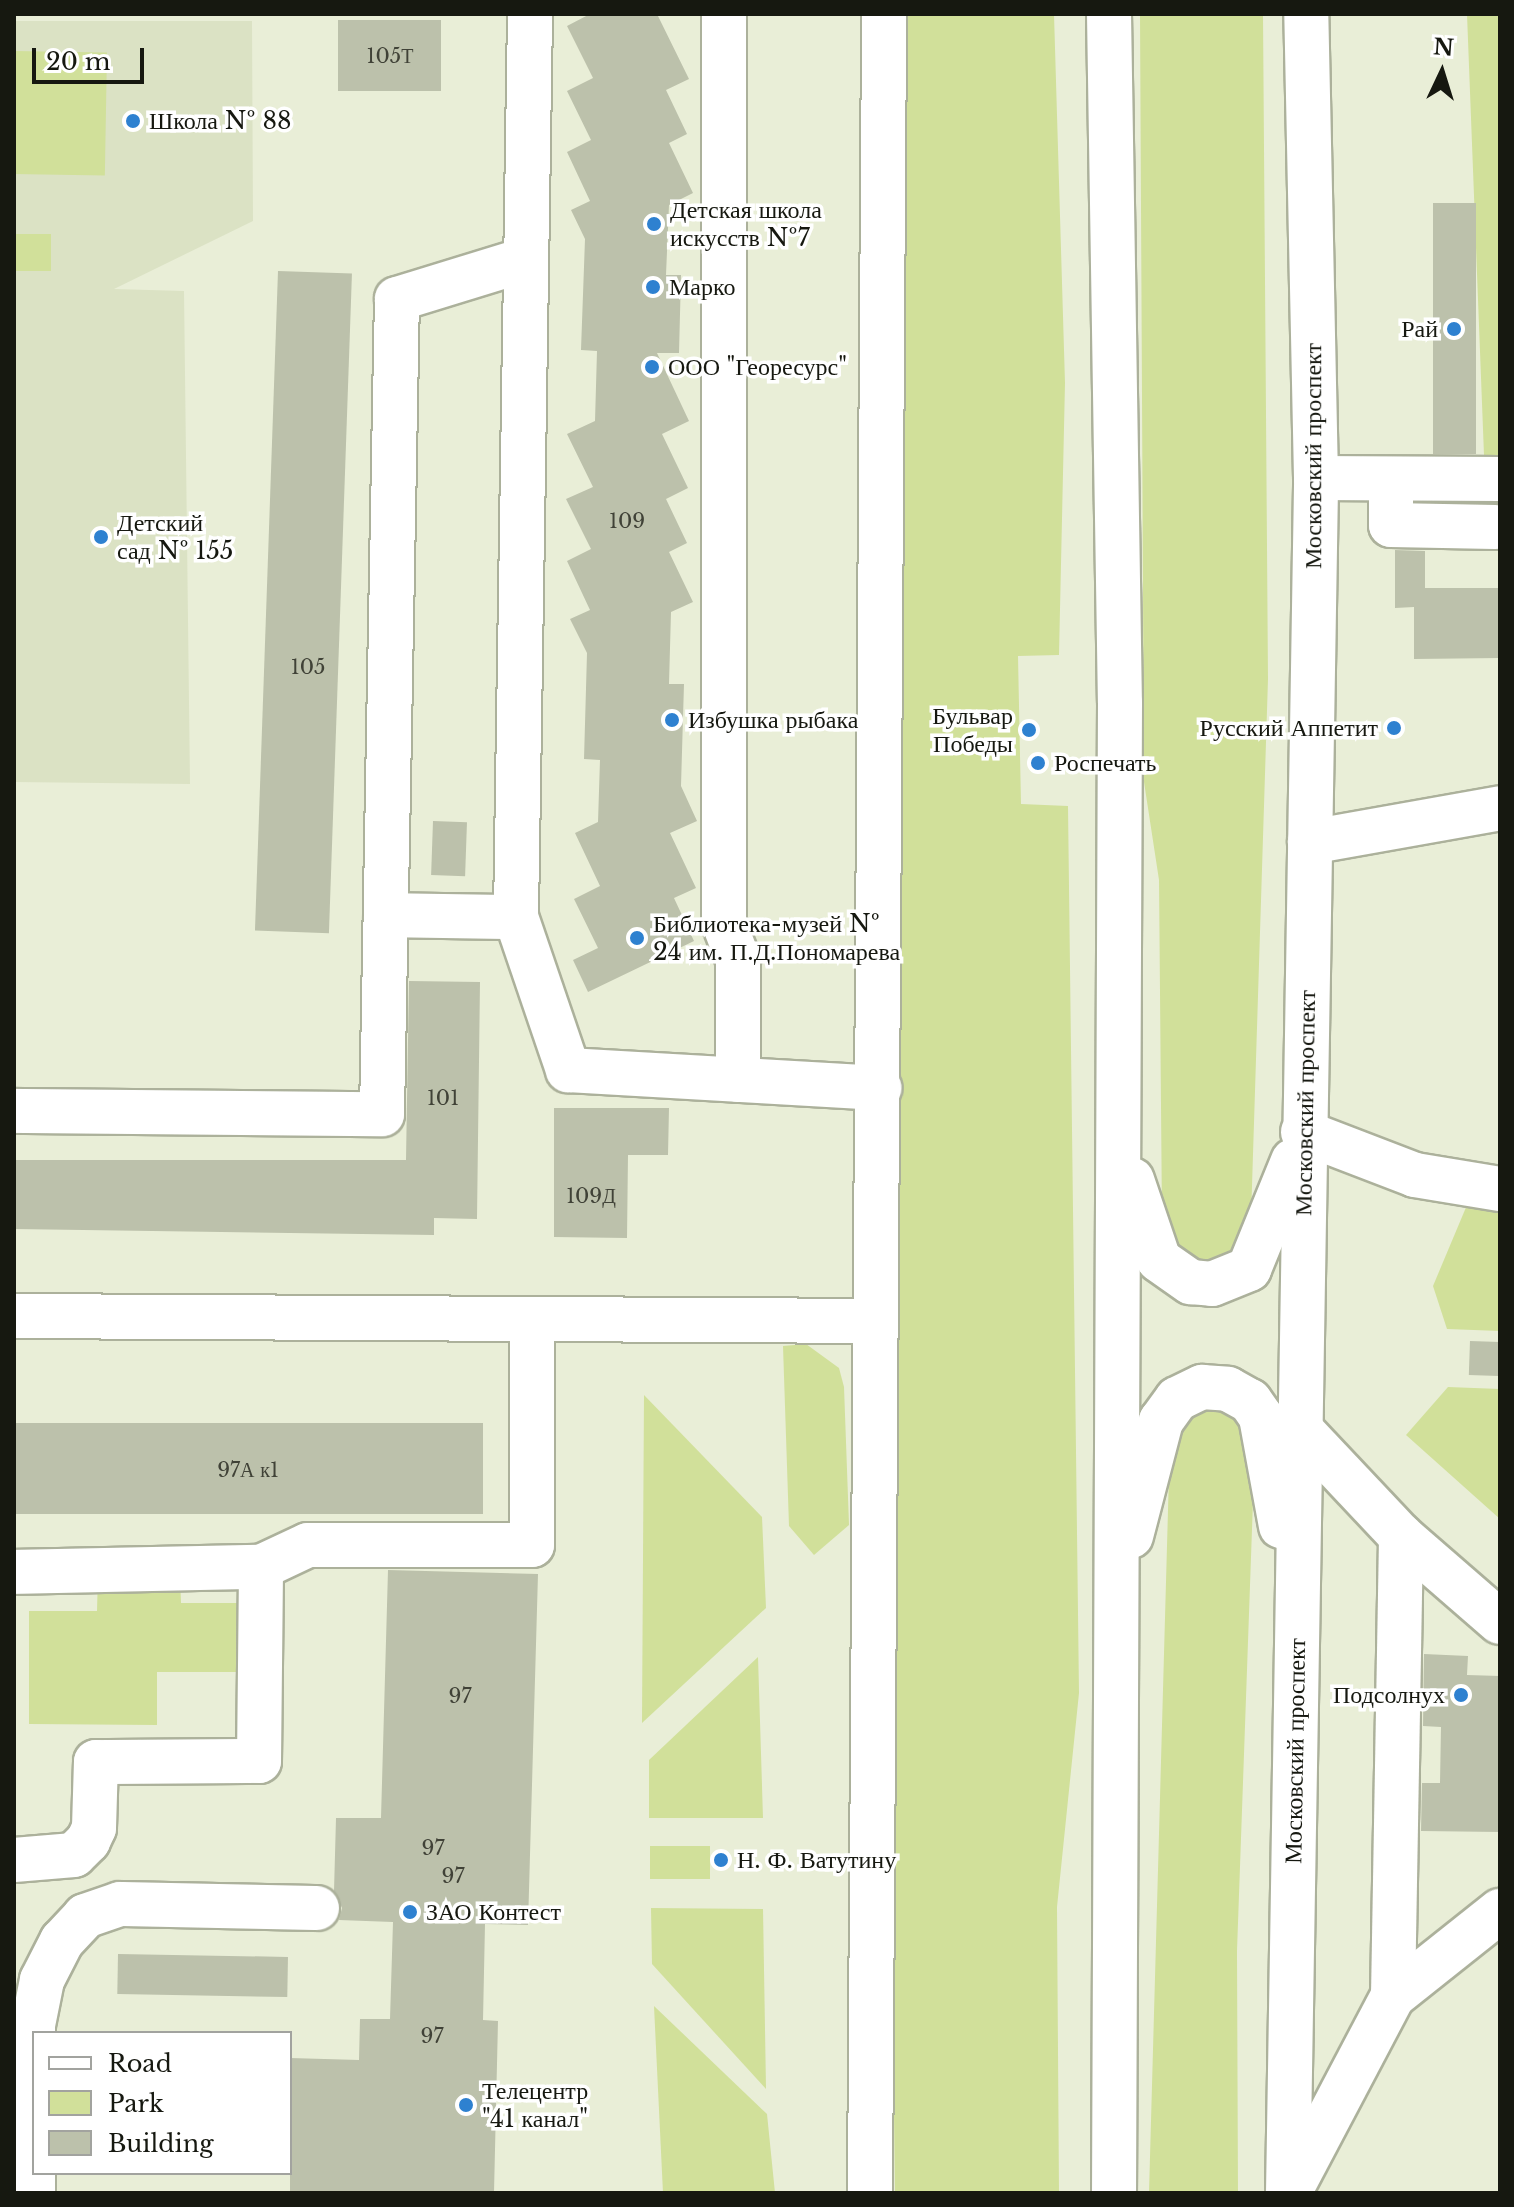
<!DOCTYPE html>
<html>
<head>
<meta charset="utf-8">
<style>
	body { margin:0 }
	#map { position:relative; width:1514px; height:2207px; overflow:hidden; background:#e9eed7; font-family:"Libre Baskerville",serif }
	div>[style] { position:absolute }
	.built>* { inset:0; background:#dbe2c4 }
	.green>* { inset:0; background:#d1e09a; transform-origin:0 0 }
	.building>* { inset:0; background:#bcc1ab; transform-origin:0 0 }
	.roads { filter:drop-shadow(2px 0 #acb19b) drop-shadow(-2px 0 #acb19b) drop-shadow(0 2px #acb19b) drop-shadow(0 -2px #acb19b) }
	.minor>* { height:44px; margin:-22px; padding:0 22px; transform-origin:22px; border-radius:22px; background:#fff }
	.major>* { height:44px; margin:-22px; padding:0 22px; transform-origin:22px; border-radius:22px; background:#fff }
	.dots>* { width:22px; height:22px; translate:-50% -50%; box-sizing:border-box; border:4px solid #fff; border-radius:50% }
	span { translate:-50% -50%; white-space:nowrap; text-align:center; line-height:1.15; -webkit-text-stroke:7px #fff; paint-order:stroke }
	.number-label { font-size:20px; color:#404237 }
	.number-label span { -webkit-text-stroke-width:0 }
	.poi-label { font-size:24px; color:#161810 }
	.left { translate:0 -50%; text-align:left }
	.right { translate:-100% -50%; text-align:right }
	.street-label { font-size:24px; color:#161810 }
	.frame { position:absolute; inset:0; border:16px solid #161810; pointer-events:none }
	.legend { position:absolute; left:32px; top:2031px; width:260px; height:144px; box-sizing:border-box; background:#fff; border:2px solid #a2a39f; margin:0; padding:10px 14px; list-style:none; font-size:24px; color:#161810 }
	.legend li { display:flex; align-items:center; gap:16px; height:40px }
	.legend b { width:40px; border:2px solid #a2a39f }
	.north { position:absolute; left:1402px; top:32px; width:80px; height:80px; -webkit-text-stroke:6px #fff; paint-order:stroke; rotate:4deg; font-size:22px; font-weight:700; line-height:32px; text-align:center; color:#161810 }
	.north::after { content:''; display:block; margin:auto; width:28px; height:36px; background:#161810; clip-path:polygon(50% 0,100% 100%,50% 72%,0 100%) }
	.scale { position:absolute; left:32px; top:48px; width:112px; height:36px; box-sizing:border-box; border:4px solid #161810; border-top:0; padding-left:10px; font-size:24px; line-height:28px; white-space:nowrap; color:#161810; -webkit-text-stroke:6px #fff; paint-order:stroke }
</style>
</head>
<body>
<div id="map">
	<div class="built">
		<i style="clip-path:polygon(14px 21px,252px 21px,253px 221px,114px 289px,184px 291px,190px 784px,14px 782px)"></i>
	</div>
	<div class="green">
		<i style="clip-path:polygon(902px 14px,1054px 14px,1065px 383px,1059px 655px,1018px 656px,1021px 804px,1068px 806px,1079px 1693px,1057px 1907px,1059px 2193px,895px 2193px,885px 1385px,897px 1326px)"></i>
		<i style="clip-path:polygon(1140px 14px,1263px 14px,1268px 679px,1251px 1218px,1226px 1264px,1179px 1259px,1162px 1218px,1159px 880px,1144px 782px)"></i>
		<i style="clip-path:polygon(1467px 14px,1500px 14px,1500px 455px,1484px 455px)"></i>
		<i style="left:14px;top:51px;width:93px;height:123px;rotate:1deg"></i>
		<i style="left:14px;top:234px;width:37px;height:37px"></i>
		<i style="clip-path:polygon(1500px 1204px,1500px 1331px,1447px 1329px,1433px 1286px,1467px 1205px)"></i>
		<i style="clip-path:polygon(806px 1344px,839px 1368px,844px 1387px,849px 1525px,814px 1555px,789px 1526px,783px 1346px)"></i>
		<i style="clip-path:polygon(1448px 1387px,1500px 1389px,1500px 1519px,1406px 1435px)"></i>
		<i style="clip-path:polygon(644px 1395px,762px 1517px,766px 1608px,642px 1723px)"></i>
		<i style="clip-path:polygon(1198px 1407px,1234px 1412px,1255px 1445px,1237px 1951px,1238px 2193px,1149px 2193px,1170px 1438px)"></i>
		<i style="clip-path:polygon(98px 1573px,180px 1574px,181px 1603px,251px 1603px,250px 1672px,157px 1672px,157px 1725px,29px 1724px,29px 1611px,97px 1611px)"></i>
		<i style="clip-path:polygon(758px 1657px,763px 1818px,649px 1818px,649px 1760px)"></i>
		<i style="left:650px;top:1846px;width:60px;height:33px"></i>
		<i style="clip-path:polygon(651px 1908px,763px 1909px,766px 2089px,652px 1964px)"></i>
		<i style="clip-path:polygon(654px 2006px,767px 2114px,775px 2193px,663px 2193px)"></i>
	</div>
	<div class="building">
		<i style="clip-path:polygon(590px 14px,657px 14px,689px 79px,666px 90px,687px 134px,669px 143px,693px 193px,669px 205px,666px 275px,681px 275px,679px 353px,657px 353px,689px 421px,662px 434px,688px 488px,666px 499px,687px 543px,669px 552px,693px 602px,671px 612px,669px 684px,684px 684px,681px 786px,697px 821px,670px 833px,696px 888px,674px 898px,694px 941px,588px 992px,573px 960px,598px 948px,574px 899px,600px 886px,575px 833px,598px 822px,600px 760px,584px 759px,587px 653px,570px 619px,590px 610px,567px 561px,591px 549px,566px 499px,593px 487px,567px 434px,595px 421px,597px 351px,581px 350px,585px 239px,571px 210px,590px 201px,567px 152px,591px 140px,567px 91px,593px 78px,567px 26px)"></i>
		<i style="left:441px;top:20px;width:71px;height:103px;rotate:90deg"></i>
		<i style="left:1433px;top:203px;width:43px;height:251px"></i>
		<i style="left:278px;top:271px;width:74px;height:660px;rotate:2deg"></i>
		<i style="clip-path:polygon(1395px 550px,1425px 551px,1425px 588px,1500px 588px,1500px 658px,1414px 659px,1414px 607px,1395px 608px)"></i>
		<i style="left:433px;top:821px;width:34px;height:54px;rotate:2deg"></i>
		<i style="clip-path:polygon(409px 981px,480px 982px,477px 1219px,434px 1218px,434px 1235px,14px 1229px,14px 1160px,406px 1160px)"></i>
		<i style="clip-path:polygon(554px 1108px,669px 1108px,668px 1155px,628px 1155px,627px 1238px,554px 1237px)"></i>
		<i style="left:1470px;top:1341px;width:30px;height:34px;rotate:2deg"></i>
		<i style="left:14px;top:1423px;width:469px;height:91px"></i>
		<i style="clip-path:polygon(388px 1570px,538px 1574px,528px 1925px,485px 1924px,483px 2020px,498px 2021px,494px 2193px,290px 2193px,290px 2058px,359px 2060px,360px 2019px,390px 2019px,393px 1922px,339px 1920px,342px 1908px,334px 1891px,336px 1818px,381px 1818px)"></i>
		<i style="clip-path:polygon(1424px 1654px,1468px 1656px,1467px 1675px,1500px 1676px,1500px 1832px,1421px 1831px,1422px 1783px,1440px 1783px,1441px 1727px,1423px 1726px)"></i>
		<i style="left:118px;top:1954px;width:170px;height:40px;rotate:1deg"></i>
	</div>
	<div class="roads">
		<div class="minor">
			<i style="left:530px;top:14px;width:903px;rotate:90.89deg"></i>
			<i style="left:516px;top:917px;width:162px;rotate:71.2deg"></i>
			<i style="left:568px;top:1070px;width:312px;rotate:3.3deg"></i>
			<i style="left:724px;top:14px;width:909px;rotate:90deg"></i>
			<i style="left:724px;top:923px;width:40px;rotate:69deg"></i>
			<i style="left:738px;top:960px;width:120px;rotate:90deg"></i>
			<i style="left:1316px;top:478px;width:184px;rotate:0.3deg"></i>
			<i style="left:1391px;top:479px;width:46px;rotate:90deg"></i>
			<i style="left:1391px;top:525px;width:104px;rotate:1.1deg"></i>
			<i style="left:1310px;top:842px;width:193px;rotate:-10.1deg"></i>
			<i style="left:386px;top:915px;width:130px;rotate:0.9deg"></i>
			<i style="left:14px;top:1111px;width:368px;rotate:0.5deg"></i>
			<i style="left:382px;top:1114px;width:815px;rotate:-88.95deg"></i>
			<i style="left:397px;top:299px;width:133px;rotate:-17.1deg"></i>
			<i style="left:1303px;top:1132px;width:120px;rotate:21deg"></i>
			<i style="left:1415px;top:1175px;width:86px;rotate:9.4deg"></i>
			<i style="left:14px;top:1316px;width:859px;rotate:0.33deg"></i>
			<i style="left:1302px;top:1431px;width:144px;rotate:46.7deg"></i>
			<i style="left:1401px;top:1536px;width:131px;rotate:41deg"></i>
			<i style="left:14px;top:1572px;width:247px;rotate:-1.2deg"></i>
			<i style="left:14px;top:1860px;width:60px;rotate:-4.8deg"></i>
			<i style="left:74px;top:1855px;width:20px;rotate:-45deg"></i>
			<i style="left:88px;top:1841px;width:14px;rotate:-65deg"></i>
			<i style="left:94px;top:1828px;width:66px;rotate:-88.3deg"></i>
			<i style="left:96px;top:1762px;width:163px;rotate:-0.4deg"></i>
			<i style="left:259px;top:1761px;width:194px;rotate:-89.4deg"></i>
			<i style="left:261px;top:1567px;width:52px;rotate:-25.1deg"></i>
			<i style="left:308px;top:1545px;width:224px"></i>
			<i style="left:532px;top:1545px;width:226px;rotate:-90deg"></i>
			<i style="left:1393px;top:1996px;width:137px;rotate:-38.5deg"></i>
			<i style="left:33px;top:2193px;width:168px;rotate:-90deg"></i>
			<i style="left:33px;top:2025px;width:46px;rotate:-78.7deg"></i>
			<i style="left:42px;top:1980px;width:44px;rotate:-62.9deg"></i>
			<i style="left:62px;top:1941px;width:34px;rotate:-47deg"></i>
			<i style="left:85px;top:1916px;width:37px;rotate:-19deg"></i>
			<i style="left:120px;top:1904px;width:197px;rotate:1.2deg"></i>
			<i style="left:870px;top:2193px;width:2179px;rotate:-89.63deg"></i>
			<i style="left:1289px;top:2193px;width:223px;rotate:-62.2deg"></i>
			<i style="left:1393px;top:1996px;width:460px;rotate:-89deg"></i>
		</div>
		<div class="major">
			<i style="left:1109px;top:14px;width:689px;rotate:89.09deg"></i>
			<i style="left:1120px;top:703px;width:1490px;rotate:90.23deg"></i>
			<i style="left:1132px;top:1180px;width:84px;rotate:71.4deg"></i>
			<i style="left:1159px;top:1260px;width:39px;rotate:35deg"></i>
			<i style="left:1191px;top:1282px;width:21px;rotate:5deg"></i>
			<i style="left:1212px;top:1284px;width:40px;rotate:-22deg"></i>
			<i style="left:1249px;top:1269px;width:117px;rotate:-67.8deg"></i>
			<i style="left:1131px;top:1536px;width:119px;rotate:-75.4deg"></i>
			<i style="left:1161px;top:1421px;width:27px;rotate:-54deg"></i>
			<i style="left:1177px;top:1399px;width:28px;rotate:-26deg"></i>
			<i style="left:1202px;top:1387px;width:26px;rotate:4deg"></i>
			<i style="left:1228px;top:1389px;width:25px;rotate:29deg"></i>
			<i style="left:1250px;top:1401px;width:19px;rotate:55deg"></i>
			<i style="left:1261px;top:1417px;width:111px;rotate:79.6deg"></i>
			<i style="left:1288px;top:2193px;width:1715px;rotate:-89.06deg"></i>
			<i style="left:1316px;top:478px;width:464px;rotate:-91.2deg"></i>
		</div>
	</div>
	<div class="dots">
		<i style="left:133px;top:121px;background:#2e81d0"></i>
		<i style="left:654px;top:224px;background:#2e81d0"></i>
		<i style="left:653px;top:287px;background:#2e81d0"></i>
		<i style="left:1454px;top:329px;background:#2e81d0"></i>
		<i style="left:652px;top:367px;background:#2e81d0"></i>
		<i style="left:101px;top:537px;background:#2e81d0"></i>
		<i style="left:672px;top:720px;background:#2e81d0"></i>
		<i style="left:1394px;top:728px;background:#2e81d0"></i>
		<i style="left:1029px;top:730px;background:#2e81d0"></i>
		<i style="left:1038px;top:763px;background:#2e81d0"></i>
		<i style="left:637px;top:938px;background:#2e81d0"></i>
		<i style="left:1461px;top:1695px;background:#2e81d0"></i>
		<i style="left:721px;top:1860px;background:#2e81d0"></i>
		<i style="left:410px;top:1912px;background:#2e81d0"></i>
		<i style="left:466px;top:2105px;background:#2e81d0"></i>
	</div>
	<div class="number-label">
		<span style="left:390px;top:56px">105Т</span>
		<span style="left:627px;top:521px">109</span>
		<span style="left:308px;top:667px">105</span>
		<span style="left:443px;top:1098px">101</span>
		<span style="left:591px;top:1196px">109Д</span>
		<span style="left:248px;top:1470px">97А к1</span>
		<span style="left:460px;top:1696px">97</span>
		<span style="left:433px;top:1848px">97</span>
		<span style="left:453px;top:1876px">97</span>
		<span style="left:432px;top:2036px">97</span>
	</div>
	<div class="poi-label">
		<span class="left" style="left:149px;top:121px">Школа № 88</span>
		<span class="left" style="left:670px;top:224px">Детская школа<br>искусств №7</span>
		<span class="left" style="left:669px;top:287px">Марко</span>
		<span class="right" style="left:1438px;top:329px">Рай</span>
		<span class="left" style="left:668px;top:367px">ООО "Георесурс"</span>
		<span class="left" style="left:117px;top:537px">Детский<br>сад № 155</span>
		<span class="right" style="left:1013px;top:730px">Бульвар<br>Победы</span>
		<span class="left" style="left:688px;top:720px">Избушка рыбака</span>
		<span class="right" style="left:1378px;top:728px">Русский Аппетит</span>
		<span class="left" style="left:1054px;top:763px">Роспечать</span>
		<span class="left" style="left:653px;top:938px">Библиотека-музей №<br>24 им. П.Д.Пономарева</span>
		<span class="right" style="left:1445px;top:1695px">Подсолнух</span>
		<span class="left" style="left:737px;top:1860px">Н. Ф. Ватутину</span>
		<span class="left" style="left:426px;top:1912px">ЗАО Контест</span>
		<span class="left" style="left:482px;top:2105px">Телецентр<br>"41 канал"</span>
	</div>
	<div class="street-label">
		<span style="left:1313px;top:456px;rotate:-90deg">Московский проспект</span>
		<span style="left:1305px;top:1103px;rotate:-89deg">Московский проспект</span>
		<span style="left:1295px;top:1751px;rotate:-89deg">Московский проспект</span>
	</div>
	<div class="frame"></div>
	<ul class="legend">
	<li><b style="height:10px;background:#fff"></b>Road</li>
	<li><b style="height:22px;background:#d1e09a"></b>Park</li>
	<li><b style="height:22px;background:#bcc1ab"></b>Building</li>
	</ul>
	<div class="north">N</div>
	<div class="scale">20 m</div>
</div>
</body>
</html>
